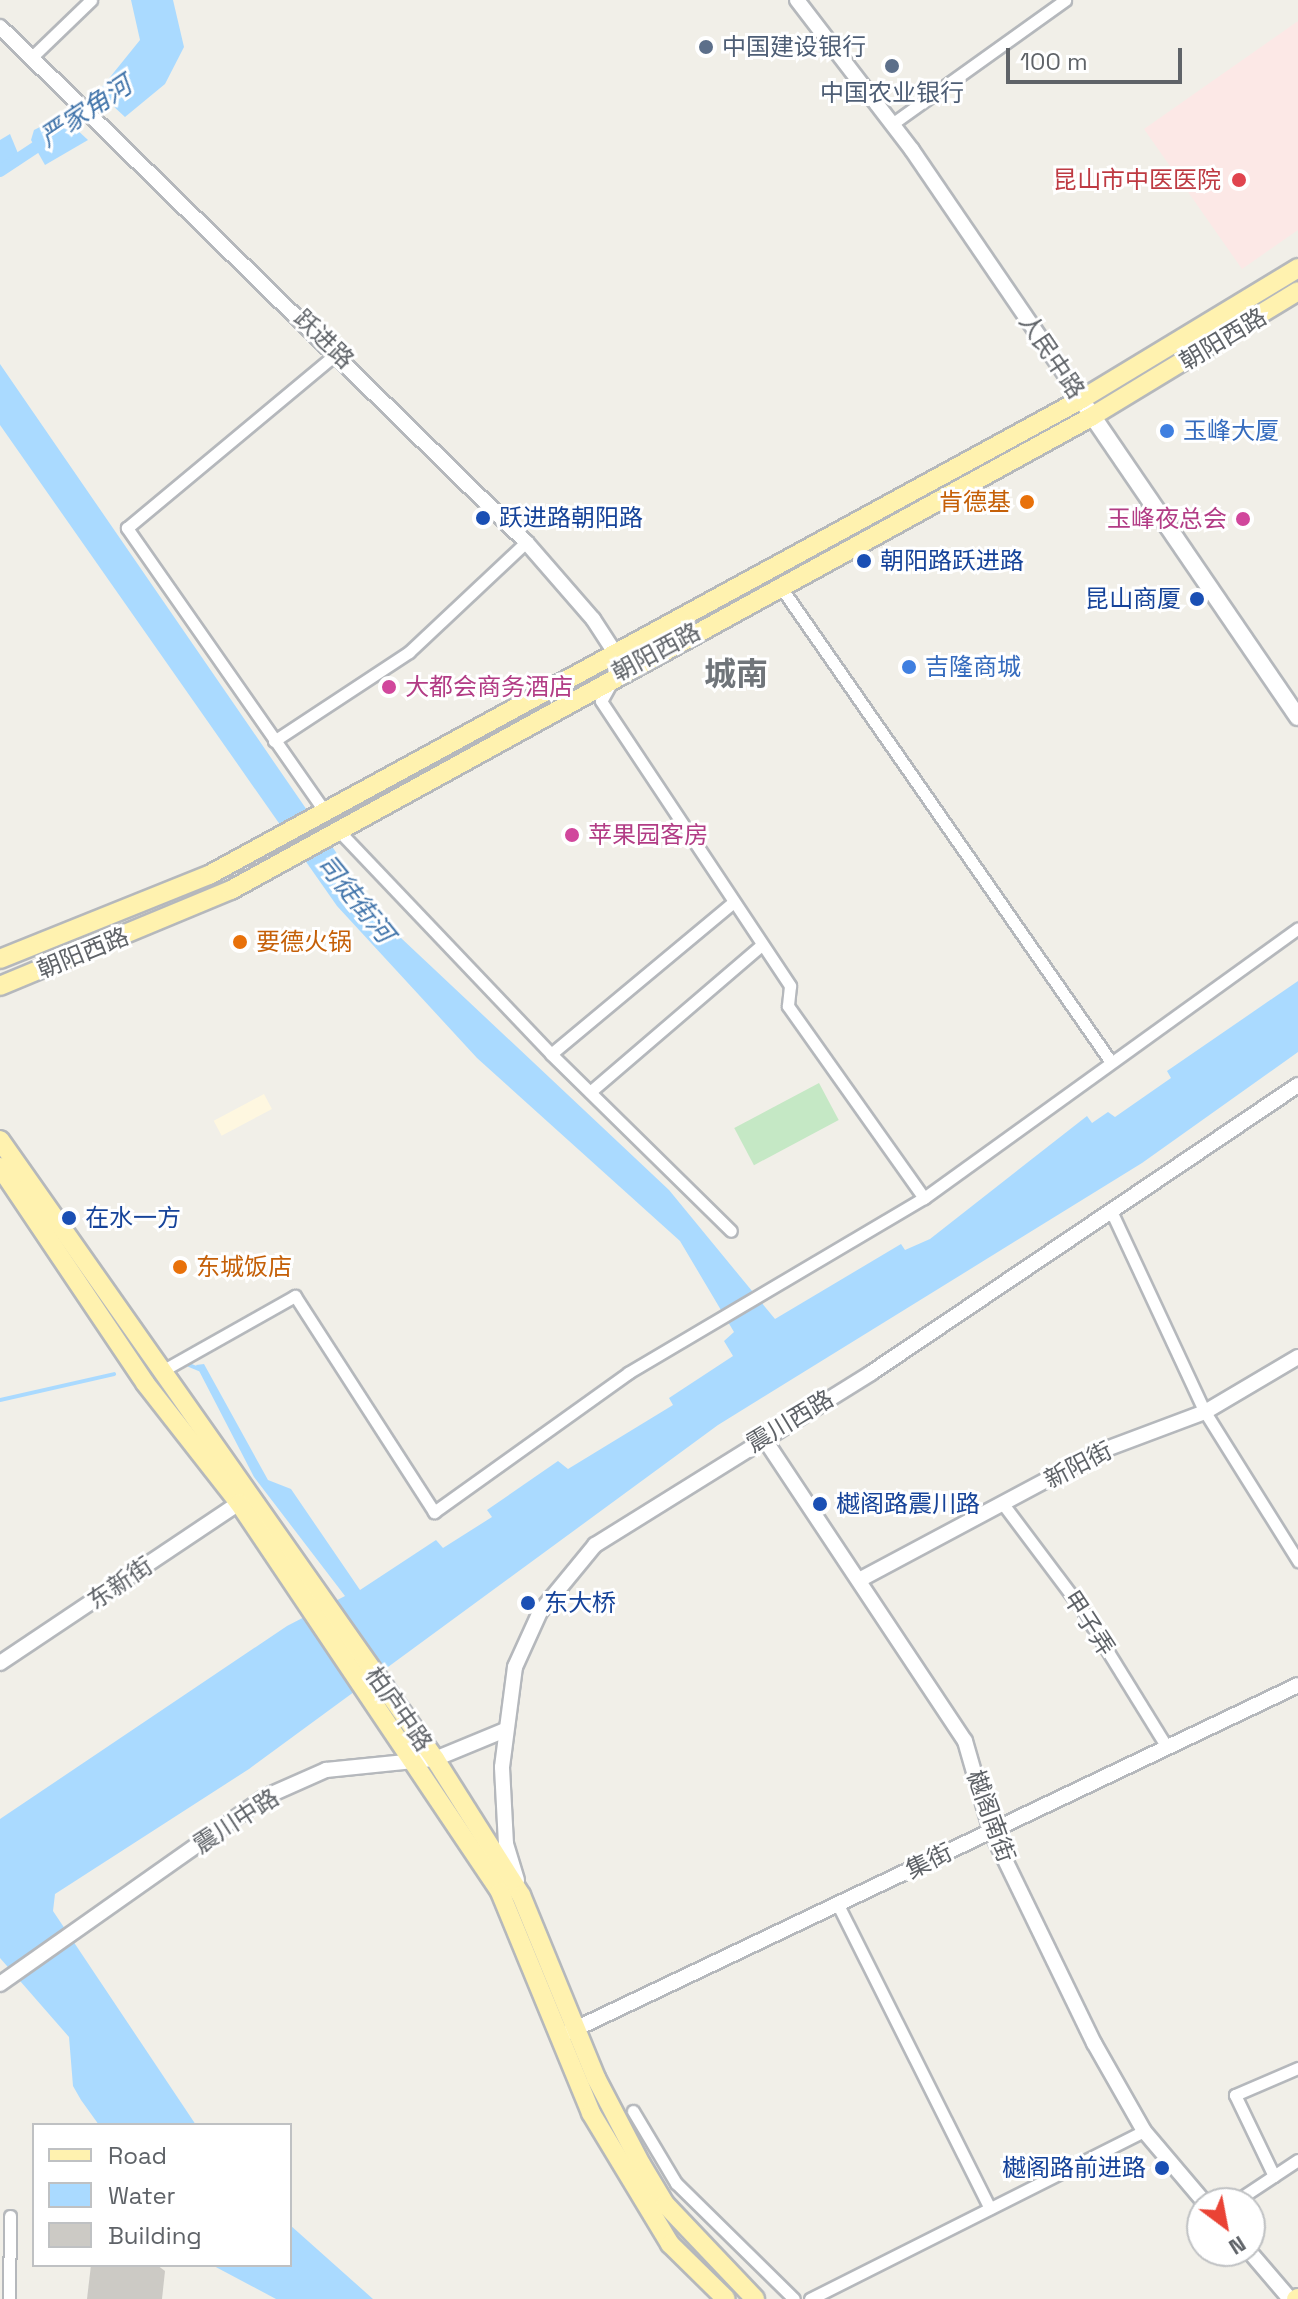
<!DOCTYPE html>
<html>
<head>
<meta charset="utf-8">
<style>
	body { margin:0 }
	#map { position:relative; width:1298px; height:2299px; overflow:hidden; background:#f1efe8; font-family:"Space Grotesk","Noto Sans SC",sans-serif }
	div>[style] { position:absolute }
	.commercial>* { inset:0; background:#fef7e0; transform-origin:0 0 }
	.medical>* { inset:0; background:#fce8e6 }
	.green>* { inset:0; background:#c5e8c5; transform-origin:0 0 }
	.water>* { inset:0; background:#aadaff }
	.stream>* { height:4px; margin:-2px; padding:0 2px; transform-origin:2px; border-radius:2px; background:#aadaff }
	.canal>* { height:12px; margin:-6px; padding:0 6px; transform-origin:6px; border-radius:6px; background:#aadaff }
	.building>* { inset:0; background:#cccac5 }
	.roads { filter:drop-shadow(2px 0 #b5b8bc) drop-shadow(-2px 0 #b5b8bc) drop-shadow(0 2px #b5b8bc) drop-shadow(0 -2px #b5b8bc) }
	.minor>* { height:11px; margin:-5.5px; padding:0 5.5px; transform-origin:5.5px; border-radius:5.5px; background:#fff }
	.tertiary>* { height:14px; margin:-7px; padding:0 7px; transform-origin:7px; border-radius:7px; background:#fff }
	.secondary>* { height:16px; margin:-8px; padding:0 8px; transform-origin:8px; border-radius:8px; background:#fff }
	.primary>* { height:18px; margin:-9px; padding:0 9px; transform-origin:9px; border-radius:9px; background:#fff2af }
	.dots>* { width:22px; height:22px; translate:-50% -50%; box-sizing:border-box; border:4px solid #fff; border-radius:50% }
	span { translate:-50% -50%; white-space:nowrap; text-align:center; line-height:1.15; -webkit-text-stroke:6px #fff; paint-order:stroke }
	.service-label { font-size:24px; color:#4e5e75 }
	.left { translate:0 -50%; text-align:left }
	.health-label { font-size:24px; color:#be3a42 }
	.right { translate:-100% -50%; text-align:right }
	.street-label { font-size:24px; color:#5f6368 }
	.shop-label { font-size:24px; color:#366cbe }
	.food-label { font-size:24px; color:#c56008 }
	.transit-label { font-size:24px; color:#164399 }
	.hotel-label { font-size:24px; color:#b23c85 }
	.water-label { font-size:26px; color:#4174aa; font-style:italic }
	.district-label { font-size:32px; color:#70757a; font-weight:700 }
	.legend { position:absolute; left:32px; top:2123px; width:260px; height:144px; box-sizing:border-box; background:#fff; border:2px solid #bfc1c3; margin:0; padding:10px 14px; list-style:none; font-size:24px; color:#5f6368 }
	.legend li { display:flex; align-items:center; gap:16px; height:40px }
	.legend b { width:40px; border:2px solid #bfc1c3 }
	.north { position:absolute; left:1186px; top:2187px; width:80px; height:80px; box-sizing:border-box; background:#fff; border:2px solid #bfc1c3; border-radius:50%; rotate:148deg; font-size:22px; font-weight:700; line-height:32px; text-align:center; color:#5f6368 }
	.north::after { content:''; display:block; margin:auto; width:28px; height:36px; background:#ea4335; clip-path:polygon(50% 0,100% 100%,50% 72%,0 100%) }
	.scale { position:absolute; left:1006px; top:48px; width:176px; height:36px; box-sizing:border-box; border:4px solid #5f6368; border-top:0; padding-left:10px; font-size:24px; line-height:28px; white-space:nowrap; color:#5f6368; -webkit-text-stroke:6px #fff; paint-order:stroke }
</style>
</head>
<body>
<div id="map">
	<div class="commercial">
		<i style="left:264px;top:1094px;width:17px;height:57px;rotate:62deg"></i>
	</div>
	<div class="medical">
		<i style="clip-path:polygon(1298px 21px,1298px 230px,1242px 269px,1144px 129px)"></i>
	</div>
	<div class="green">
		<i style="left:819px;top:1083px;width:42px;height:96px;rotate:62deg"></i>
	</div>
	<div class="water">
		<i style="clip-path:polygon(131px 0,173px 0,184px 47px,165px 84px,125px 117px,98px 92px,140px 40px)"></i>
		<i style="clip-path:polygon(62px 116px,88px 140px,45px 165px,31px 140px,34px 130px)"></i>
		<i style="clip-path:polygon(10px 134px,22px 163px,0 177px,0 140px)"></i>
		<i style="clip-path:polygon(0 364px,384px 922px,669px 1190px,775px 1319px,901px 1244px,905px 1250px,930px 1239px,1087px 1116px,1092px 1123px,1108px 1112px,1115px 1117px,1171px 1078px,1167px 1071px,1298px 981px,1298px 1052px,1142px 1163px,718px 1425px,249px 1769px,55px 1894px,53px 1911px,196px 2125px,99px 2125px,81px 2100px,73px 2086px,69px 2037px,0 1958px,0 1819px,287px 1626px,345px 1596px,254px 1477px,196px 1365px,204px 1364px,268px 1480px,291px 1489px,360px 1590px,436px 1540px,443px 1548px,492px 1517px,487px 1510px,558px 1461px,568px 1469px,673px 1405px,669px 1398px,733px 1356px,724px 1341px,734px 1332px,680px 1241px,477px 1058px,337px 906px,0 425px)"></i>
		<i style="clip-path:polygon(290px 2225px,373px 2299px,276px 2299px,212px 2265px,290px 2265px)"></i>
	</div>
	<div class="stream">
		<i style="left:189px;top:1365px;width:11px;rotate:22deg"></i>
		<i style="left:0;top:1400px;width:117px;rotate:-12.8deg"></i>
	</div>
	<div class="canal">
		<i style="left:0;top:171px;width:145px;rotate:-33.5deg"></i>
	</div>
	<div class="building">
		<i style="clip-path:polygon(91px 2265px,157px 2265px,165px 2271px,162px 2299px,87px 2299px)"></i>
	</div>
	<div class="roads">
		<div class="minor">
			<i style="left:32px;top:57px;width:82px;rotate:-44deg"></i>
			<i style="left:892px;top:124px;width:213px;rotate:-35.6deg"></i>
			<i style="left:780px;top:586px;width:580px;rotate:55.19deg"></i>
			<i style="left:610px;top:685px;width:18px;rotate:119deg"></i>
			<i style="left:601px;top:701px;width:342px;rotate:56.4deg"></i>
			<i style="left:790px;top:986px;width:20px;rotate:96deg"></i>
			<i style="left:788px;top:1006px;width:235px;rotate:54.7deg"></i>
			<i style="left:274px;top:741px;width:162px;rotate:-33.4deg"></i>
			<i style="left:409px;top:652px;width:161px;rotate:-43.2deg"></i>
			<i style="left:323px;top:809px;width:343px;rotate:-124.9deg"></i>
			<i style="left:127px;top:528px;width:275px;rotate:-39.8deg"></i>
			<i style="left:336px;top:828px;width:312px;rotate:46.4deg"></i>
			<i style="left:551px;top:1054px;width:236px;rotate:-39.8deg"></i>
			<i style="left:551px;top:1054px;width:252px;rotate:44.5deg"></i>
			<i style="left:590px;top:1092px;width:223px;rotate:-40.6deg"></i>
			<i style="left:1112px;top:1213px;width:220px;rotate:65deg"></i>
			<i style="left:1205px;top:1412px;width:176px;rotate:58deg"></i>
			<i style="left:160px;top:1372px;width:155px;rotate:-29.4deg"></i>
			<i style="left:295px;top:1296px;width:257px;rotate:57.2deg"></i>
			<i style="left:434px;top:1512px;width:239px;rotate:-35.6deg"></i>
			<i style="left:628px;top:1373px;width:344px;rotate:-30.6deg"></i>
			<i style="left:924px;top:1198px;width:461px;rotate:-35.8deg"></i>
			<i style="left:1003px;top:1504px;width:130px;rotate:53.1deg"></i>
			<i style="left:1081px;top:1608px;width:163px;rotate:58.3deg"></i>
			<i style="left:838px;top:1905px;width:339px;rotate:63.4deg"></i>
			<i style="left:633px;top:2111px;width:84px;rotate:59.2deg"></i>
			<i style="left:676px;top:2183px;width:165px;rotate:44.5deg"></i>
			<i style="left:1274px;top:2176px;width:90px;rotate:-115.7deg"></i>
			<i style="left:1235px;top:2095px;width:69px;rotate:-23.2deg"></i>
			<i style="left:1233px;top:2203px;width:78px;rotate:-33.5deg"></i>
			<i style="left:9px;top:2299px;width:83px;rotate:-89.3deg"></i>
			<i style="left:810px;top:2299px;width:374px;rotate:-26.7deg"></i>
		</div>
		<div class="tertiary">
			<i style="left:797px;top:0;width:189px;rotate:52.5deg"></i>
			<i style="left:912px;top:150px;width:301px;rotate:55.7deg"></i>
			<i style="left:0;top:27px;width:736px;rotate:44.39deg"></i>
			<i style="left:526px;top:542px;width:102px;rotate:49deg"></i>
			<i style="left:593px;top:619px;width:37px;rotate:57deg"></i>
			<i style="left:613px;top:650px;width:23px;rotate:83deg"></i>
			<i style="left:763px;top:1437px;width:365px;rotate:56.4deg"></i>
			<i style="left:965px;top:1741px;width:94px;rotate:73.9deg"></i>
			<i style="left:991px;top:1831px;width:236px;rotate:64.1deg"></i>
			<i style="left:1094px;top:2043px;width:101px;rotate:60.4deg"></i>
			<i style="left:1144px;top:2131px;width:94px;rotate:49.7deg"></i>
			<i style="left:861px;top:1579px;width:272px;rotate:-28.1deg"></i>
			<i style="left:1101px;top:1451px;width:111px;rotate:-20.6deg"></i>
			<i style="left:1205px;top:1412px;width:108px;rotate:-30.6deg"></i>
			<i style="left:0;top:1663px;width:288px;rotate:-33.8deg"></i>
			<i style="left:517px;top:1880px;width:38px;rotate:-107deg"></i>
			<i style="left:506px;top:1844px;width:77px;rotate:-93deg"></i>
			<i style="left:502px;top:1767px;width:101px;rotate:-82.6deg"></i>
			<i style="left:515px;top:1667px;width:60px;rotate:-65.6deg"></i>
			<i style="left:540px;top:1612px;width:87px;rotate:-50.6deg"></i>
			<i style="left:595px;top:1545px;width:325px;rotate:-31.9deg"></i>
			<i style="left:871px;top:1373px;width:515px;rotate:-34deg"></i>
			<i style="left:0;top:1984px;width:324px;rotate:-35.2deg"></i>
			<i style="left:265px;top:1797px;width:67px;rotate:-23.9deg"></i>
			<i style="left:326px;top:1770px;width:110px;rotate:-5.8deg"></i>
			<i style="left:435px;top:1759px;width:74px;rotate:-22.4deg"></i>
			<i style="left:569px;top:2032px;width:807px;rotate:-25.45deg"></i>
			<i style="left:1249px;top:2251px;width:63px;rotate:49.5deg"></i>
		</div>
		<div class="secondary">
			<i style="left:1087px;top:408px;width:374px;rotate:55.7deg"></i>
		</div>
		<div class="primary">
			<i style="left:0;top:959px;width:225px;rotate:-21.9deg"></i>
			<i style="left:209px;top:875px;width:994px;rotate:-28.6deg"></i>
			<i style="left:1082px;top:399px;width:253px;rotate:-31.2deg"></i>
			<i style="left:0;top:986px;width:250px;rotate:-22.6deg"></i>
			<i style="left:231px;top:890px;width:981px;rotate:-28.81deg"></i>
			<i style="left:1091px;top:417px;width:242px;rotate:-31.3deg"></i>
			<i style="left:0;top:1140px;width:757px;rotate:54.9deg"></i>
			<i style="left:435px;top:1759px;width:161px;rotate:57.7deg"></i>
			<i style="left:521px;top:1895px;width:198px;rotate:67.7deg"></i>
			<i style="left:596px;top:2078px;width:97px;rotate:62.4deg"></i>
			<i style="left:641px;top:2164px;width:47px;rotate:59deg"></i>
			<i style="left:665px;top:2204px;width:131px;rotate:46.5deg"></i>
			<i style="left:0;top:1167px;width:260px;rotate:56.1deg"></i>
			<i style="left:145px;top:1383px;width:152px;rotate:51.9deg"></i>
			<i style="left:239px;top:1503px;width:468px;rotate:56.1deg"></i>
			<i style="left:500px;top:1892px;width:239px;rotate:67.6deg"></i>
			<i style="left:591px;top:2113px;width:153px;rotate:58.9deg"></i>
			<i style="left:670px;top:2244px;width:78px;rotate:44.5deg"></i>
			<i style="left:1296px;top:2299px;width:2px;rotate:-27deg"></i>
		</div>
	</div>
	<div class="dots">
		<i style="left:706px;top:47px;background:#5c6f8a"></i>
		<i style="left:892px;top:66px;background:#5c6f8a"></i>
		<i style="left:1239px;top:180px;background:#e0444e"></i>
		<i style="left:1167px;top:431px;background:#3f7fe0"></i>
		<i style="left:1027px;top:502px;background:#e8710a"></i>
		<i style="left:483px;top:518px;background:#1a4fb4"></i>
		<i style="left:1243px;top:519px;background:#d1479c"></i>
		<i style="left:864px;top:561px;background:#1a4fb4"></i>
		<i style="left:1197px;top:599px;background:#1a4fb4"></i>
		<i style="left:909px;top:667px;background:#3f7fe0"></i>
		<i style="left:389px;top:687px;background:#d1479c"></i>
		<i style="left:572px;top:835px;background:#d1479c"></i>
		<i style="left:240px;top:942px;background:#e8710a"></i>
		<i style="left:69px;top:1218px;background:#1a4fb4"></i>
		<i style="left:180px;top:1267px;background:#e8710a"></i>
		<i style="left:820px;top:1504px;background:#1a4fb4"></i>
		<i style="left:528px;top:1603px;background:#1a4fb4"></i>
		<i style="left:1162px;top:2168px;background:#1a4fb4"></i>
	</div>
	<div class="service-label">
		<span class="left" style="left:722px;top:47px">中国建设银行</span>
		<span style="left:892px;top:93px">中国农业银行</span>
	</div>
	<div class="health-label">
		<span class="right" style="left:1221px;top:180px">昆山市中医医院</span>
	</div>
	<div class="street-label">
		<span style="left:324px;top:339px;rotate:44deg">跃进路</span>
		<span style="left:1223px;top:339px;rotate:-31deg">朝阳西路</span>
		<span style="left:1052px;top:356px;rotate:56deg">人民中路</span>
		<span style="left:656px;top:652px;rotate:-28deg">朝阳西路</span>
		<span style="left:83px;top:953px;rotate:-22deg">朝阳西路</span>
		<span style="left:790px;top:1421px;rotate:-31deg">震川西路</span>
		<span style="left:1078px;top:1465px;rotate:-27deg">新阳街</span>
		<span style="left:120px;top:1583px;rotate:-34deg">东新街</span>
		<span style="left:1089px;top:1623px;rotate:57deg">甲子弄</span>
		<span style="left:399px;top:1709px;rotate:55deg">柏庐中路</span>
		<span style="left:991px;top:1816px;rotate:70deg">樾阁南街</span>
		<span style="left:236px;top:1821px;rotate:-33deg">震川中路</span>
		<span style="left:929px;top:1861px;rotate:-26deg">集街</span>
	</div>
	<div class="shop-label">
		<span class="left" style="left:1183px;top:431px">玉峰大厦</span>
		<span class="left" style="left:925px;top:667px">吉隆商城</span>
	</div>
	<div class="food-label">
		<span class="right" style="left:1011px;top:502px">肯德基</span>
		<span class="left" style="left:256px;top:942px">要德火锅</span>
		<span class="left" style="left:196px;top:1267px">东城饭店</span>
	</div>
	<div class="transit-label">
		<span class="left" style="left:499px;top:518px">跃进路朝阳路</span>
		<span class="left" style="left:880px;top:561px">朝阳路跃进路</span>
		<span class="right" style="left:1181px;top:599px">昆山商厦</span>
		<span class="left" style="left:85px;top:1218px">在水一方</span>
		<span class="left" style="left:836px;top:1504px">樾阁路震川路</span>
		<span class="left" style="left:544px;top:1603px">东大桥</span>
		<span class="right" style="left:1146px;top:2168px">樾阁路前进路</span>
	</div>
	<div class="hotel-label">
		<span class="right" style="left:1227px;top:519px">玉峰夜总会</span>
		<span class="left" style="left:405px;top:687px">大都会商务酒店</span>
		<span class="left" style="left:588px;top:835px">苹果园客房</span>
	</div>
	<div class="water-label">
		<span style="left:86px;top:112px;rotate:-34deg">严家角河</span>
		<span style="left:355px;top:899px;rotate:51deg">司徒街河</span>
	</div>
	<div class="district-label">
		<span style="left:736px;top:674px">城南</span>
	</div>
	<ul class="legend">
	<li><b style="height:10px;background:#fff2af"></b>Road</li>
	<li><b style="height:22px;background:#aadaff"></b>Water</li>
	<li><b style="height:22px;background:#cccac5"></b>Building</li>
	</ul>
	<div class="north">N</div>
	<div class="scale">100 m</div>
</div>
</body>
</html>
